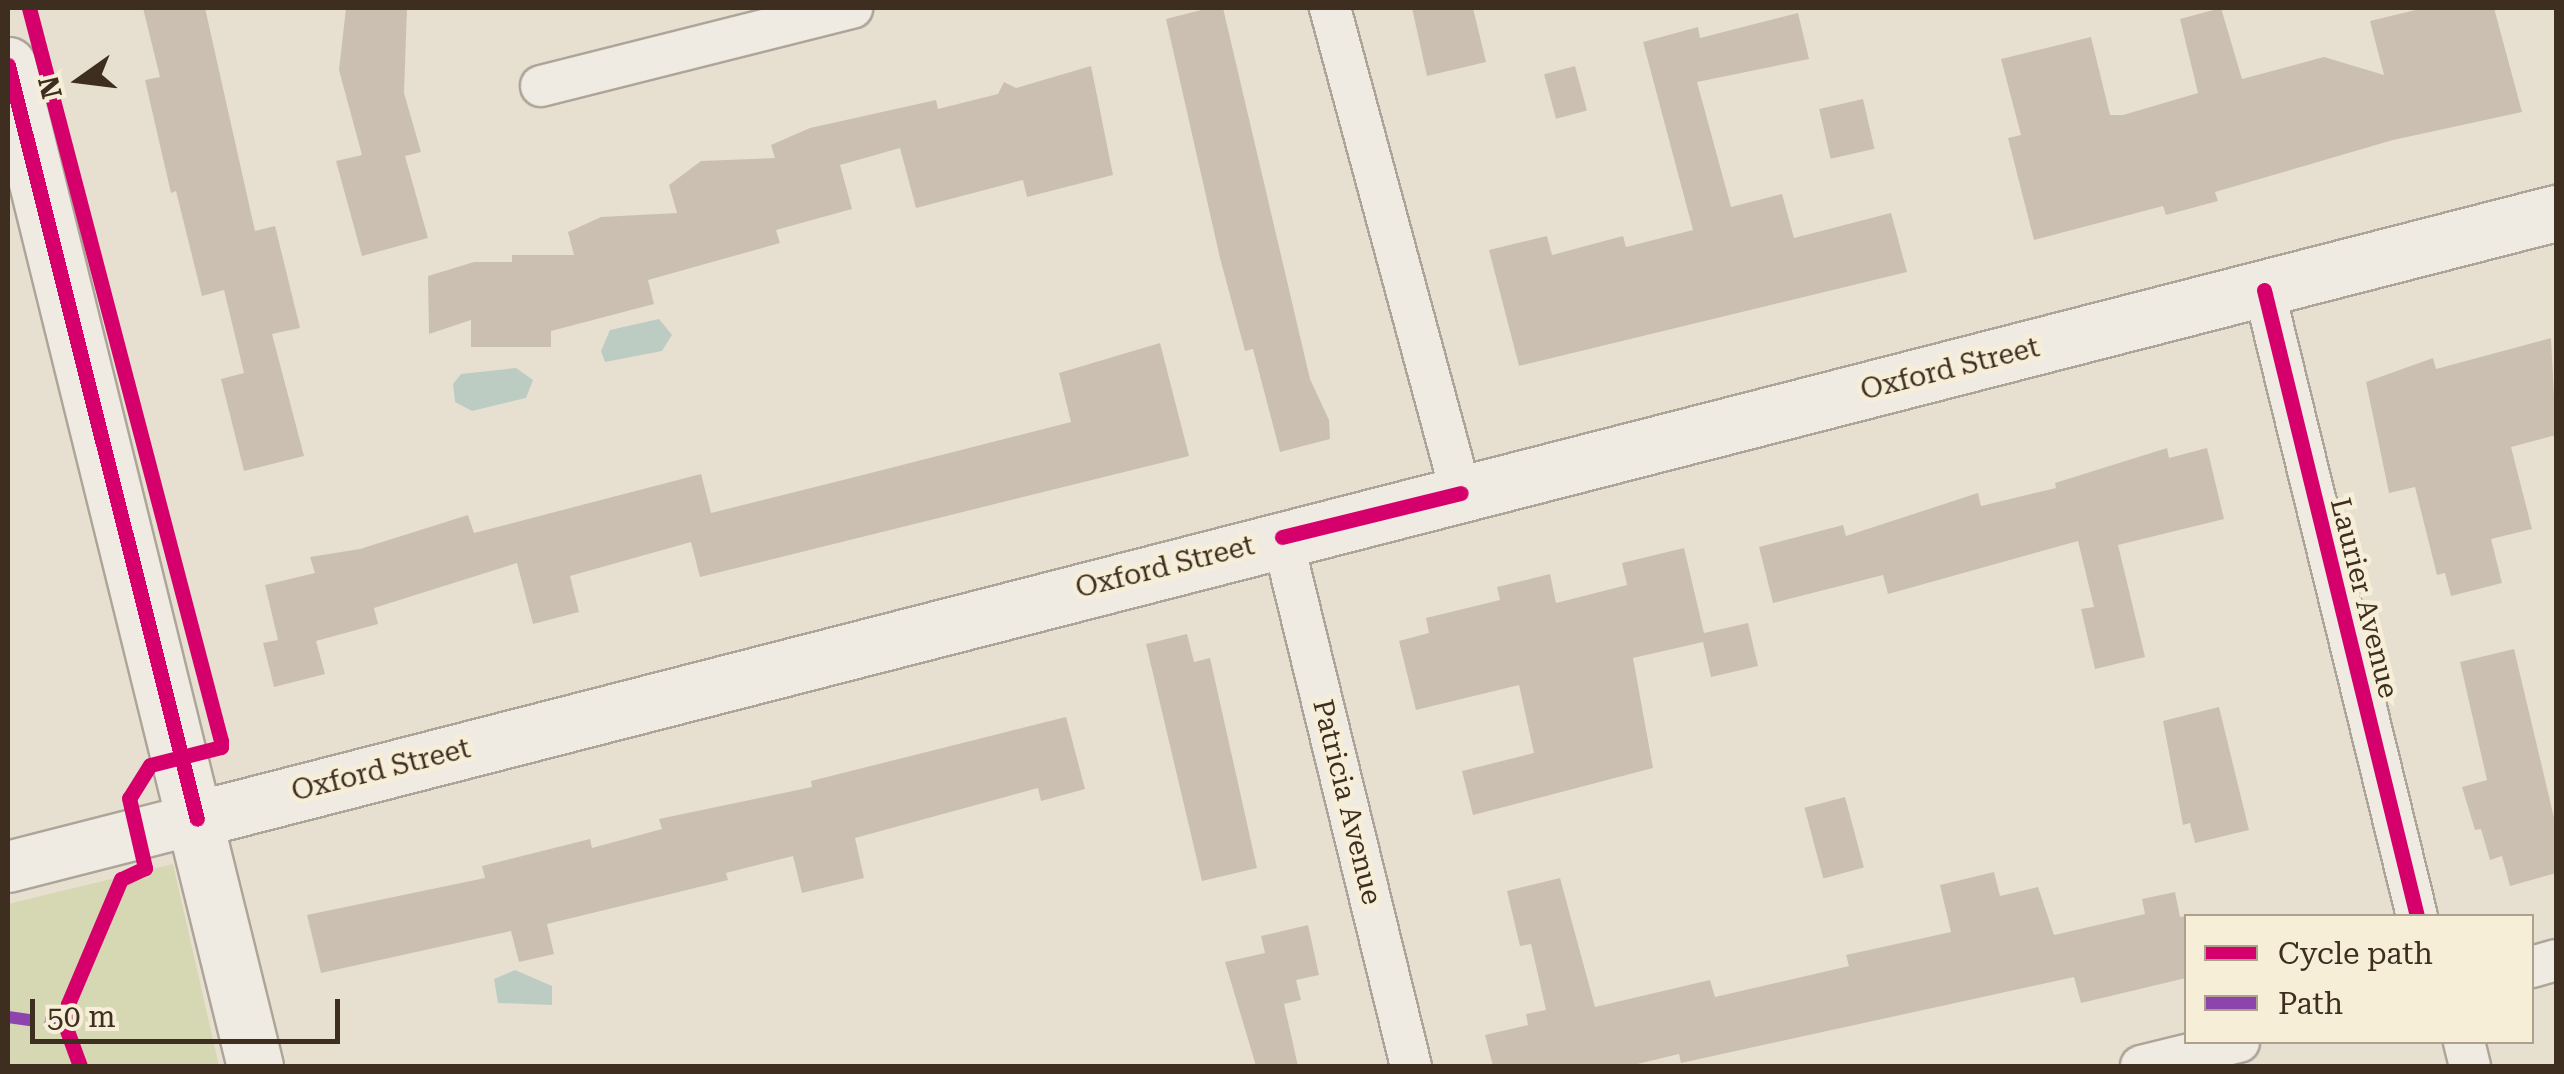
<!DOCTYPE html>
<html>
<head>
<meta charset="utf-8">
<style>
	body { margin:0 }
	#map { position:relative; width:2564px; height:1074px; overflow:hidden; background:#e7e0d1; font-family:"Roboto Serif",serif }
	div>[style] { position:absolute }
	.green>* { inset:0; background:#d6d7b3 }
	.water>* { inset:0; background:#bcccc2 }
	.building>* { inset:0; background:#cbbfb2; transform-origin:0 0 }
	.roads { filter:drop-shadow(2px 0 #ada599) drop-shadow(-2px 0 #ada599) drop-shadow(0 2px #ada599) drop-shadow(0 -2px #ada599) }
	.minor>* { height:40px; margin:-20px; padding:0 20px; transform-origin:20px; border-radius:20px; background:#efebe3 }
	.tertiary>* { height:50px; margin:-25px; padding:0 25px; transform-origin:25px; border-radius:25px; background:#efebe3 }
	.secondary>* { height:55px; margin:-27.5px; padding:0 27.5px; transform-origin:27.5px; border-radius:27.5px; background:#efebe3 }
	.quiet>* { height:12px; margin-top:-6px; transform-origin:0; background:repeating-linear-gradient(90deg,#8e44ad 0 25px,transparent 0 37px) }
	.cycleway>* { height:15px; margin:-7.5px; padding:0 7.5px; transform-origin:7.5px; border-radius:7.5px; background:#d6006c }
	span { translate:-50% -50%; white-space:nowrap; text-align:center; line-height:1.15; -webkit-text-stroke:9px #f7eed8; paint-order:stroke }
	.street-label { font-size:28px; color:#3d2e20 }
	.frame { position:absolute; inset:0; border:10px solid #3d2e20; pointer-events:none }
	.legend { position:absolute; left:2184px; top:914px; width:350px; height:130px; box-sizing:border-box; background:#f7eed8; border:2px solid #ada18e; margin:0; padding:12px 18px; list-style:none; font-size:30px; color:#3d2e20 }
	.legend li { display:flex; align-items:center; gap:20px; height:50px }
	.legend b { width:50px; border:2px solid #ada18e }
	.north { position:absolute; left:30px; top:30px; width:100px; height:100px; -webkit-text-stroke:8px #f7eed8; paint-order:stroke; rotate:256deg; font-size:28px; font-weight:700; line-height:40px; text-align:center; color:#3d2e20 }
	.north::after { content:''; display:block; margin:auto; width:35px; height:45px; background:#3d2e20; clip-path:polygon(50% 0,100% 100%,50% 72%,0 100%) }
	.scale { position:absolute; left:30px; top:999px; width:310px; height:45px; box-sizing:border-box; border:5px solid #3d2e20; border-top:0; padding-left:12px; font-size:30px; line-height:35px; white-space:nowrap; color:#3d2e20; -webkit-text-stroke:8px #f7eed8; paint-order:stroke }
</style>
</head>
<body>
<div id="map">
	<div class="green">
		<i style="clip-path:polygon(173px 864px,219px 1066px,8px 1066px,8px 904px)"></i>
	</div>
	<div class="water">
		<i style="clip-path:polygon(659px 319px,672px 335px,662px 351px,605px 362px,601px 351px,610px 330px)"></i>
		<i style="clip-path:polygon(516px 368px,533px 380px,526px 398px,472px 411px,455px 402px,453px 384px,461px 374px)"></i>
		<i style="clip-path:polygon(515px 970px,552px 986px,552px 1005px,498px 1003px,494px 979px)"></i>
	</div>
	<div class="building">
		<i style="clip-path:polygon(143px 8px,205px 8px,255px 231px,275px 226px,300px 328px,272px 334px,304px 456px,244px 471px,221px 379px,244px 373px,224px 290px,202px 296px,176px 191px,171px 193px,145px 80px,160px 77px)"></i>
		<i style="clip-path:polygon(346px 8px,407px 8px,404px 93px,421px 152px,405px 156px,428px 238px,362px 256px,336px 161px,362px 155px,339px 70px)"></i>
		<i style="clip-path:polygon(1209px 8px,1223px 8px,1310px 379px,1329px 420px,1330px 439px,1280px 452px,1253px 349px,1245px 351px,1220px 258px,1166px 19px)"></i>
		<i style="clip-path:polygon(1412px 8px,1473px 8px,1486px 62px,1427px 76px)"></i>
		<i style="clip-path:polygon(2221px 8px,2242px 79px,2324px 57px,2384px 75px,2370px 21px,2424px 8px,2494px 8px,2522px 112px,2393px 140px,2215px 192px,2218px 201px,2166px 215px,2163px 206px,2034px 240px,2008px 138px,2021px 135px,2001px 59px,2091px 37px,2110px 115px,2123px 115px,2198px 93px,2180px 19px)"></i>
		<i style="clip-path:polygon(1798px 13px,1809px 59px,1697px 82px,1731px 207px,1782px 194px,1794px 238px,1891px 213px,1907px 272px,1519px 366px,1489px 250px,1547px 236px,1552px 255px,1623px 236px,1626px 247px,1693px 230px,1643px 42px,1698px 27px,1700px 38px)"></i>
		<i style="clip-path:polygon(1091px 66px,1113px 175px,1027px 197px,1023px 180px,916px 208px,900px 148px,840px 165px,852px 209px,776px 230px,780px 243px,648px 280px,654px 304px,551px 331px,551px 347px,471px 347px,471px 320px,429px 334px,428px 276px,474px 262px,512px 262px,512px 255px,574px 255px,568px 232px,601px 217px,677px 213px,669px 185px,701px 161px,775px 158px,771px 145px,810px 128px,936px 100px,938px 109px,998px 94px,1004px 82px,1016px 88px)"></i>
		<i style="left:1575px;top:66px;width:46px;height:32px;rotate:75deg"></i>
		<i style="left:1863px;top:99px;width:51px;height:45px;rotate:77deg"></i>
		<i style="clip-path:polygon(2551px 338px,2556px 435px,2511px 447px,2532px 529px,2491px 539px,2502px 583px,2451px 596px,2445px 573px,2437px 575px,2415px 487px,2389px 493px,2366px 382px,2433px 358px,2436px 369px)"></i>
		<i style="clip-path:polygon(1160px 343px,1189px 456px,700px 577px,691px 542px,570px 576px,579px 612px,533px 624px,517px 563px,374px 608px,378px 624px,316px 641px,325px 674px,274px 687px,263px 643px,278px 640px,265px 585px,315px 573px,310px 557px,360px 549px,468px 515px,474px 533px,701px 474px,711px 513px,851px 478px,1071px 422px,1059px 373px)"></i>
		<i style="clip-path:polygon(2167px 448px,2169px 458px,2207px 448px,2224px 519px,2118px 545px,2145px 657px,2095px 669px,2081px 609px,2094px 607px,2078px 541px,1888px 594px,1883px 575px,1773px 603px,1759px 547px,1843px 525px,1846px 536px,1978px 493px,1981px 506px,2056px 488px,2055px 483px)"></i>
		<i style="clip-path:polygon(1684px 548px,1704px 633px,1748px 623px,1758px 666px,1711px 677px,1703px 642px,1633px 658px,1653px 768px,1473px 815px,1462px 771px,1534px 753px,1519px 685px,1416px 710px,1399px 641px,1429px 633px,1426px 618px,1500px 600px,1497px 587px,1550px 574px,1556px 603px,1627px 585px,1622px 563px)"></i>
		<i style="clip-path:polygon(1187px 634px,1194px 662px,1210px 658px,1257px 868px,1202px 881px,1146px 644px)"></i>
		<i style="clip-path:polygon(2514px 649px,2556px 826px,2556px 873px,2510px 886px,2502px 856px,2490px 860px,2481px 829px,2475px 830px,2462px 787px,2487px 780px,2460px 662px)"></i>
		<i style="clip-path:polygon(2219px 707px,2249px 830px,2195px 843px,2190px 823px,2183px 825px,2163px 721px)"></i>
		<i style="clip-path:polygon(1066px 717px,1085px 789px,1041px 801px,1038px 788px,855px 838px,864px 878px,802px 893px,793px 856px,726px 873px,728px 880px,547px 924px,554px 954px,519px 962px,511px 931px,321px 973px,307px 915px,485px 878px,482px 866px,590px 839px,592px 848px,662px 829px,659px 819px,812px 787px,811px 781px)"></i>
		<i style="left:1845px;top:797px;width:73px;height:42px;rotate:75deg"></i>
		<i style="clip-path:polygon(1994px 872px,2000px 896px,2038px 887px,2054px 935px,2145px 914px,2142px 899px,2175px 892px,2180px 917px,2186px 916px,2186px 978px,2081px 1003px,2074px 977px,1681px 1063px,1679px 1054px,1629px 1066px,1493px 1066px,1485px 1035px,1528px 1025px,1526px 1014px,1546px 1010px,1531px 944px,1520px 946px,1507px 891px,1560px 878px,1595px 1007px,1710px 980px,1715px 997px,1849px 966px,1846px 955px,1951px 932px,1940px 885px)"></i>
		<i style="clip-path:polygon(1308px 925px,1319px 975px,1296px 980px,1301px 1000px,1284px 1004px,1298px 1066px,1256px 1066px,1225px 962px,1265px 953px,1261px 936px)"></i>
	</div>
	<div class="roads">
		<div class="minor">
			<i style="left:1330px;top:8px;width:502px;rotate:74.88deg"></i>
			<i style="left:541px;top:86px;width:321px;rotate:-14.1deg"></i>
			<i style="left:2264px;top:290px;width:644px;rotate:76.27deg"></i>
			<i style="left:1282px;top:537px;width:545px;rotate:76.3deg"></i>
			<i style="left:2532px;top:967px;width:25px;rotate:-16deg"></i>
			<i style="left:2464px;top:1042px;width:25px;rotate:76deg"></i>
			<i style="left:2141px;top:1066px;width:101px;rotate:-13.8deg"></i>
		</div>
		<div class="tertiary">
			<i style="left:8px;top:867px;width:195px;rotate:-14.3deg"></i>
		</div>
		<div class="secondary">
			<i style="left:8px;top:65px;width:1031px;rotate:76.14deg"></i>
			<i style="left:197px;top:819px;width:2436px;rotate:-14.41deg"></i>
		</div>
	</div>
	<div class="quiet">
		<i style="left:8px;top:1017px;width:58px;rotate:8deg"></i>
	</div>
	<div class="cycleway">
		<i style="left:29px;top:8px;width:758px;rotate:75.32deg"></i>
		<i style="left:221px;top:741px;width:6px;rotate:90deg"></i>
		<i style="left:221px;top:747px;width:73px;rotate:165.8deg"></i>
		<i style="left:150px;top:765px;width:39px;rotate:122deg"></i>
		<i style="left:129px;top:798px;width:72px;rotate:77.1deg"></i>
		<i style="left:145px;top:868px;width:26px;rotate:155deg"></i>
		<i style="left:121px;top:879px;width:136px;rotate:113deg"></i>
		<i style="left:68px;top:1004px;width:21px;rotate:98deg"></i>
		<i style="left:65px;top:1025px;width:44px;rotate:69.9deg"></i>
		<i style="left:8px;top:65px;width:777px;rotate:75.93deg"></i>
		<i style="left:2264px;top:290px;width:644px;rotate:76.27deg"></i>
		<i style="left:1282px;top:537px;width:184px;rotate:-13.8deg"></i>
	</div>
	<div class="street-label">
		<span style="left:1950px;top:369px;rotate:-14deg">Oxford Street</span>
		<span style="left:1165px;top:567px;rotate:-14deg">Oxford Street</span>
		<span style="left:2364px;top:598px;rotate:76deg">Laurier Avenue</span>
		<span style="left:381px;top:770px;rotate:-14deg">Oxford Street</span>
		<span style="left:1347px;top:802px;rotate:76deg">Patricia Avenue</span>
	</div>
	<div class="frame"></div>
	<ul class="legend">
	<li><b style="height:12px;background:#d6006c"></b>Cycle path</li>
	<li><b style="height:12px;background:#8e44ad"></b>Path</li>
	</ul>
	<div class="north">N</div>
	<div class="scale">50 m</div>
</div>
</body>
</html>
